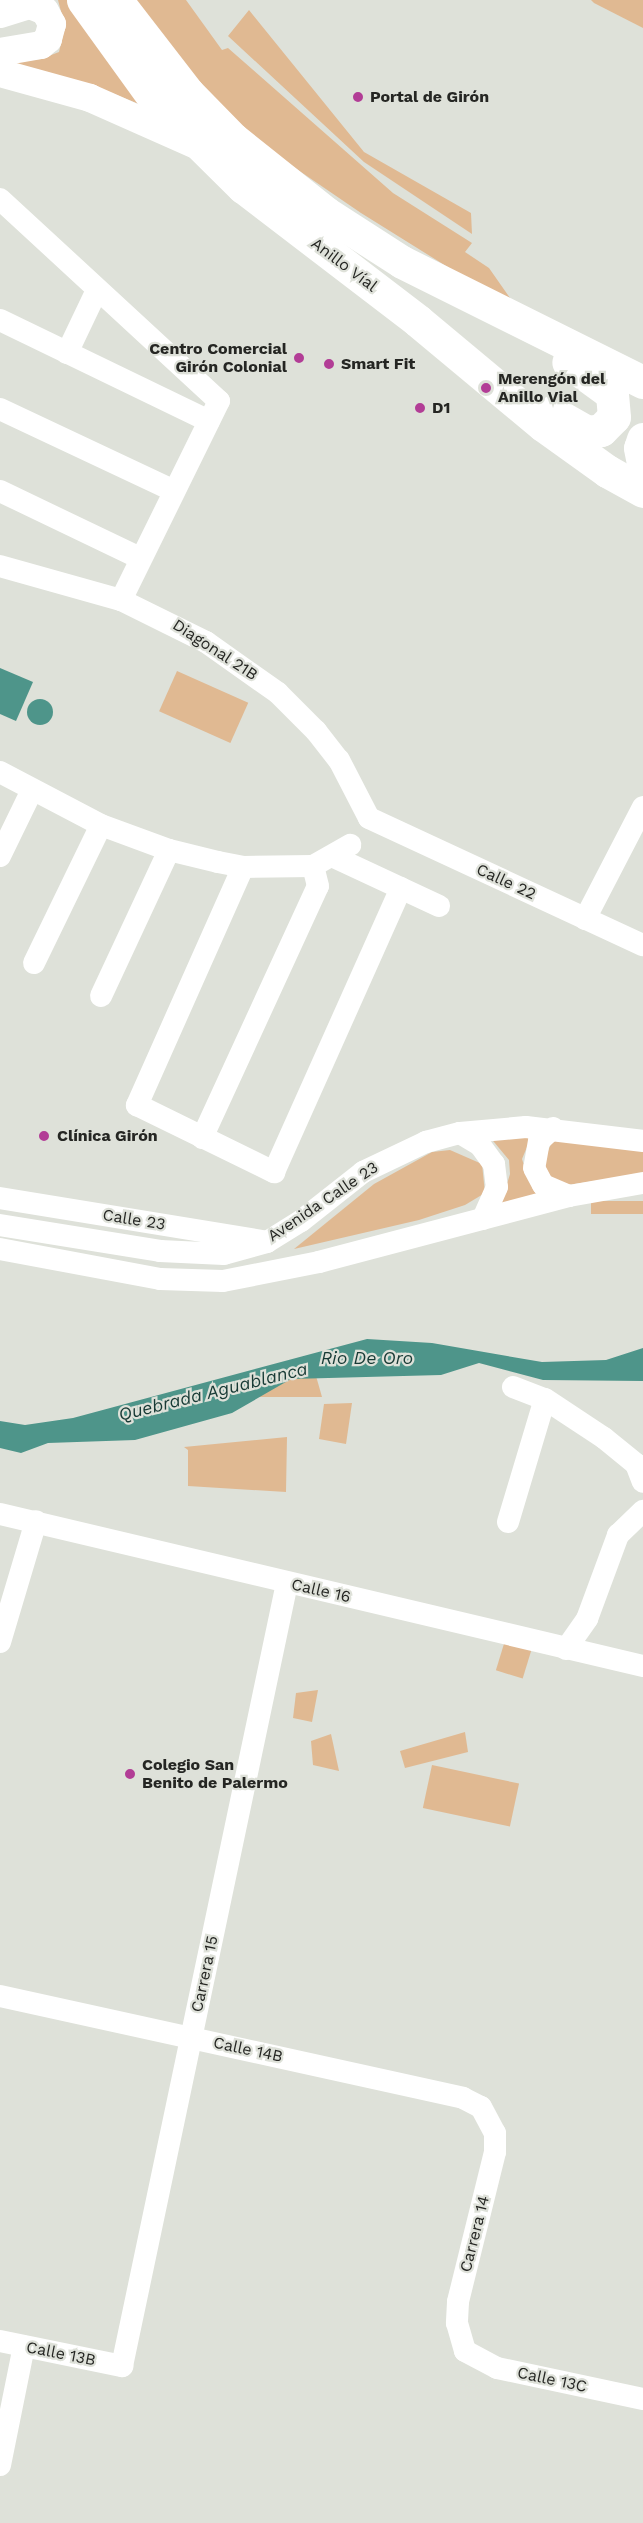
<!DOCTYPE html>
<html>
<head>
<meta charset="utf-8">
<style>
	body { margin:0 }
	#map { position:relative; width:643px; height:2523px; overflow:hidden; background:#dee1d9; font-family:"Work Sans",sans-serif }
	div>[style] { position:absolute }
	.green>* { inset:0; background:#e0b992; transform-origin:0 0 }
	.water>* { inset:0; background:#4e958a }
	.round { border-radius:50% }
	.minor>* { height:22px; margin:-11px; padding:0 11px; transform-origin:11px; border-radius:11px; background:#fff }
	.major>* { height:28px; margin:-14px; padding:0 14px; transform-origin:14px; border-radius:14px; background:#fff }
	.highway>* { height:33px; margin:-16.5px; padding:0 16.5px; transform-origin:16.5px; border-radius:16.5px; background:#fff }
	.dots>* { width:16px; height:16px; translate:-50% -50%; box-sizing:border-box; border:3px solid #dee1d9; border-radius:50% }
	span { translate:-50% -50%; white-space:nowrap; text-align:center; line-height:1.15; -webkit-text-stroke:4.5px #dee1d9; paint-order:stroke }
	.poi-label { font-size:16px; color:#252623; font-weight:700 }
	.left { translate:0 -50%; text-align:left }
	.right { translate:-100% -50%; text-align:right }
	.street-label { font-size:16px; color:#252623 }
	.water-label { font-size:18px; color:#173a35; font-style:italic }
</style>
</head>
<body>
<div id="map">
	<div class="green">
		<i style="clip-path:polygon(58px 0,67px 0,146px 107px,112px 93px,0 64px,41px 59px,59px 52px,65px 27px)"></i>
		<i style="clip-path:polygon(131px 0,186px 0,222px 50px,228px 48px,393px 193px,472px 243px,465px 252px,489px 268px,515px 305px,507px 304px,361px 213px,260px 144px,198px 83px)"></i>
		<i style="clip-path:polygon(591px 0,643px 0,643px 28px,594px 3px)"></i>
		<i style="clip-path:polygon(249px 10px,364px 152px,471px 213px,472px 234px,364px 162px,228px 36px)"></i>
		<i style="left:177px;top:671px;width:78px;height:44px;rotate:24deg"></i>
		<i style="clip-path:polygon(532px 1135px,522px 1159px,528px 1178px,541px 1195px,501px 1204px,510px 1174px,509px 1160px,489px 1136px)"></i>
		<i style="clip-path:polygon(553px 1139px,643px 1151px,643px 1174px,567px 1185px,551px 1177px,543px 1163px)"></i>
		<i style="clip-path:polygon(450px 1150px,482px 1164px,485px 1193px,465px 1205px,419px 1220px,294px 1249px,374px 1184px,432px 1152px)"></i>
		<i style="left:643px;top:1201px;width:13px;height:52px;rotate:90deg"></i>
		<i style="clip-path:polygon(312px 1362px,322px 1397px,253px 1397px)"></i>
		<i style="clip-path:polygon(352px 1403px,346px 1444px,319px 1439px,324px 1404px)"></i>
		<i style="clip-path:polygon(287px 1437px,286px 1492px,188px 1486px,188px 1450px,184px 1447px)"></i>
		<i style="left:507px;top:1634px;width:28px;height:38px;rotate:17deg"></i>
		<i style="clip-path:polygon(318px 1690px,312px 1722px,293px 1718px,296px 1693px)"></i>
		<i style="clip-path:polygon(465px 1732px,468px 1752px,405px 1768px,400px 1751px)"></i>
		<i style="clip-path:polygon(331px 1734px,339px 1771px,313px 1765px,311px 1741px)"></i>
		<i style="left:432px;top:1765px;width:89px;height:44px;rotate:12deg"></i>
	</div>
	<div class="water">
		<i style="clip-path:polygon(0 668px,33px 682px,16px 721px,0 714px)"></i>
		<i class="round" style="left:27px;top:699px;width:26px;height:26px"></i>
		<i style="clip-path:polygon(367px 1339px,432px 1343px,542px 1362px,606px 1360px,643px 1348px,643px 1381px,543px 1380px,479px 1363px,441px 1375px,291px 1379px,232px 1413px,135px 1440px,48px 1443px,21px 1453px,0 1448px,0 1421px,25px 1425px,73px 1418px)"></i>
	</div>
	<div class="minor">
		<i style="left:0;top:199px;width:298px;rotate:42.7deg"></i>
		<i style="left:219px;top:401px;width:222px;rotate:116.2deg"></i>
		<i style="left:0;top:320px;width:232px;rotate:25.8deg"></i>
		<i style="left:67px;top:353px;width:70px;rotate:-64.5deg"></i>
		<i style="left:0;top:409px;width:192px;rotate:25.2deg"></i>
		<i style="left:0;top:491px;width:155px;rotate:25.6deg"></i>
		<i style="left:0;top:566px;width:126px;rotate:15.7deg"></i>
		<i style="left:121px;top:600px;width:95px;rotate:26.3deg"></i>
		<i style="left:206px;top:642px;width:88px;rotate:35.3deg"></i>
		<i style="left:278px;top:693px;width:54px;rotate:45deg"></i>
		<i style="left:316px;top:731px;width:37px;rotate:52deg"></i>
		<i style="left:339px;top:760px;width:65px;rotate:62.7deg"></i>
		<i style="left:369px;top:818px;width:302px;rotate:24.9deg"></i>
		<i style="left:0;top:772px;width:114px;rotate:27.7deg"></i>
		<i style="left:101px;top:825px;width:72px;rotate:20.2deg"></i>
		<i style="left:169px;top:850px;width:50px;rotate:13.8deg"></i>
		<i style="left:218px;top:862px;width:25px;rotate:11deg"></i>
		<i style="left:243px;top:867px;width:70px;rotate:-0.8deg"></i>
		<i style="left:313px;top:866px;width:43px;rotate:-29.6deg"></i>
		<i style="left:0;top:856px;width:73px;rotate:-64.1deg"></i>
		<i style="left:334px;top:857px;width:116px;rotate:25deg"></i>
		<i style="left:243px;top:867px;width:261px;rotate:114deg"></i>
		<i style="left:137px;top:1105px;width:153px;rotate:26.1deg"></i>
		<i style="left:274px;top:1172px;width:311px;rotate:-65.9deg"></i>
		<i style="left:585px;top:919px;width:126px;rotate:-62.6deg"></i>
		<i style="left:34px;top:963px;width:153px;rotate:-64.1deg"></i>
		<i style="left:101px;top:996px;width:161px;rotate:-65deg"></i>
		<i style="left:553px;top:1128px;width:19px;rotate:137deg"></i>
		<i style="left:539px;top:1141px;width:27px;rotate:100deg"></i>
		<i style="left:534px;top:1168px;width:19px;rotate:62deg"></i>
		<i style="left:543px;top:1185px;width:28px;rotate:23deg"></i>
		<i style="left:460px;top:1133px;width:23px;rotate:31deg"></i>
		<i style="left:480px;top:1145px;width:24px;rotate:54deg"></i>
		<i style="left:494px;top:1164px;width:23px;rotate:83deg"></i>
		<i style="left:497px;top:1187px;width:35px;rotate:114deg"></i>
		<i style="left:202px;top:1138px;width:277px;rotate:-65.3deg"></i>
		<i style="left:318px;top:886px;width:21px;rotate:-104deg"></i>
		<i style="left:0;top:1198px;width:266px;rotate:9.3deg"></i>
		<i style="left:0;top:1225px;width:162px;rotate:9.2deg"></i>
		<i style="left:160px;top:1251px;width:64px;rotate:2.7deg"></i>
		<i style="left:224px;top:1254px;width:45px;rotate:-15.6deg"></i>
		<i style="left:267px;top:1242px;width:40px;rotate:-32deg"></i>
		<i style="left:301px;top:1221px;width:79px;rotate:-38.3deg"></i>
		<i style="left:363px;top:1172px;width:70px;rotate:-25.5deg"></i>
		<i style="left:426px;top:1142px;width:35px;rotate:-15deg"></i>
		<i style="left:460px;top:1133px;width:66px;rotate:-5.2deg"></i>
		<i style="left:526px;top:1127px;width:118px;rotate:6.8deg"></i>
		<i style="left:0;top:1249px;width:163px;rotate:10.6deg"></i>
		<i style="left:160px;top:1279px;width:63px;rotate:1.8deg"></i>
		<i style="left:223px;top:1281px;width:98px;rotate:-11.2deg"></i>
		<i style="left:319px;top:1262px;width:259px;rotate:-14.8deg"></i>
		<i style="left:569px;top:1196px;width:75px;rotate:-10deg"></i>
		<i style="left:513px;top:1387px;width:34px;rotate:21deg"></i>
		<i style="left:545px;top:1399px;width:71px;rotate:33.5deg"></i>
		<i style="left:604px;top:1438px;width:41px;rotate:39.1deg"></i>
		<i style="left:636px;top:1464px;width:19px;rotate:69deg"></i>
		<i style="left:0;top:1514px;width:661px;rotate:13.3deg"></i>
		<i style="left:508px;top:1522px;width:128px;rotate:-73.3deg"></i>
		<i style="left:0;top:1642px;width:126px;rotate:-73.4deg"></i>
		<i style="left:566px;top:1649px;width:37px;rotate:-55deg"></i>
		<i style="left:587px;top:1619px;width:90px;rotate:-69.7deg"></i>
		<i style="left:618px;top:1535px;width:35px;rotate:-44deg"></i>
		<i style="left:0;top:1996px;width:474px;rotate:12.4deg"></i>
		<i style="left:463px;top:2098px;width:20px;rotate:27deg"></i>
		<i style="left:481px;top:2107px;width:30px;rotate:62deg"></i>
		<i style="left:495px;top:2133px;width:19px;rotate:90deg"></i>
		<i style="left:495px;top:2152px;width:154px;rotate:103.9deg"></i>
		<i style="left:458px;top:2302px;width:21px;rotate:93deg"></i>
		<i style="left:457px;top:2323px;width:29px;rotate:74deg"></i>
		<i style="left:465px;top:2351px;width:36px;rotate:28deg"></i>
		<i style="left:497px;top:2368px;width:149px;rotate:12deg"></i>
		<i style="left:0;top:2341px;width:125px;rotate:11.6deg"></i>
		<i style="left:122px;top:2366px;width:800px;rotate:-78.1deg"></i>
		<i style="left:0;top:2465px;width:121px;rotate:-78.6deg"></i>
	</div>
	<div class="major">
		<i style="left:0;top:14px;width:31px;rotate:-17deg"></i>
		<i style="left:30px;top:5px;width:16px;rotate:22deg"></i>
		<i style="left:45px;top:11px;width:15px;rotate:62deg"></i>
		<i style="left:52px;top:24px;width:16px;rotate:105deg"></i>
		<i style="left:48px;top:39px;width:9px;rotate:139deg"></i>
		<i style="left:41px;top:45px;width:42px;rotate:170.3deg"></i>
		<i style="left:0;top:73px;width:93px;rotate:15.5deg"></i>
		<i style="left:90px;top:98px;width:114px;rotate:23.9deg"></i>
	</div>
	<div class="highway">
		<i style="left:83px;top:0;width:123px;rotate:54.2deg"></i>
		<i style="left:155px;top:100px;width:124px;rotate:44.7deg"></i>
		<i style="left:243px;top:187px;width:220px;rotate:37.4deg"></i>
		<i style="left:418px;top:321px;width:163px;rotate:39.8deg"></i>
		<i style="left:543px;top:425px;width:79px;rotate:35.7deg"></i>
		<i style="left:607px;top:471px;width:41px;rotate:29.1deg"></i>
		<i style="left:116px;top:0;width:118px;rotate:52.3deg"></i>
		<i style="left:188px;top:93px;width:64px;rotate:45.6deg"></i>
		<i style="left:233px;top:139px;width:119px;rotate:38.5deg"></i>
		<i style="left:326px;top:213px;width:90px;rotate:32.8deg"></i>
		<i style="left:402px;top:262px;width:269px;rotate:26.5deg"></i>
		<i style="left:552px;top:412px;width:40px;rotate:29.7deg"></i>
		<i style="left:587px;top:432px;width:14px;rotate:-8deg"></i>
		<i style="left:601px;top:430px;width:18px;rotate:-45deg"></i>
		<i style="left:614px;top:417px;width:23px;rotate:-95deg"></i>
		<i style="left:612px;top:394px;width:54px;rotate:-144deg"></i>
		<i style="left:643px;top:439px;width:9px;rotate:108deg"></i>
		<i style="left:640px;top:448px;width:15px;rotate:79deg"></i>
	</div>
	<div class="dots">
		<i style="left:358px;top:97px;background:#b23d96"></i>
		<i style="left:299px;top:358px;background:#b23d96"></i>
		<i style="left:329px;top:364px;background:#b23d96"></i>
		<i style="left:486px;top:388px;background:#b23d96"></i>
		<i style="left:420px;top:408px;background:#b23d96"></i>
		<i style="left:44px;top:1136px;background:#b23d96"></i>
		<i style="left:130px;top:1774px;background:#b23d96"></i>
	</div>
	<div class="poi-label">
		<span class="left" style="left:370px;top:97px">Portal de Girón</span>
		<span class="right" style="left:287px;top:358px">Centro Comercial<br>Girón Colonial</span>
		<span class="left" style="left:341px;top:364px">Smart Fit</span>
		<span class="left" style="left:498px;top:388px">Merengón del<br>Anillo Vial</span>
		<span class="left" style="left:432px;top:408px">D1</span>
		<span class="left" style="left:57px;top:1136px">Clínica Girón</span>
		<span class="left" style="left:142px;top:1774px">Colegio San<br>Benito de Palermo</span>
	</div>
	<div class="street-label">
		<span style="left:344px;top:265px;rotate:37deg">Anillo Víal</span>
		<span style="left:215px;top:650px;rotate:33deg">Diagonal 21B</span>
		<span style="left:506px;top:882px;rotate:25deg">Calle 22</span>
		<span style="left:323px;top:1202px;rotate:-34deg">Avenida Calle 23</span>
		<span style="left:134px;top:1220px;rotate:9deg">Calle 23</span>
		<span style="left:321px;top:1591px;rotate:13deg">Calle 16</span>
		<span style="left:205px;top:1974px;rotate:-78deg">Carrera 15</span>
		<span style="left:248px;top:2050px;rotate:12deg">Calle 14B</span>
		<span style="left:475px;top:2234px;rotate:-76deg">Carrera 14</span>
		<span style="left:61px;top:2354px;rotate:11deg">Calle 13B</span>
		<span style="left:552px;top:2380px;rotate:12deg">Calle 13C</span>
	</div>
	<div class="water-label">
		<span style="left:367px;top:1358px">Rio De Oro</span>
		<span style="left:213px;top:1392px;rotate:-14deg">Quebrada Aguablanca</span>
	</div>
</div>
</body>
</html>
